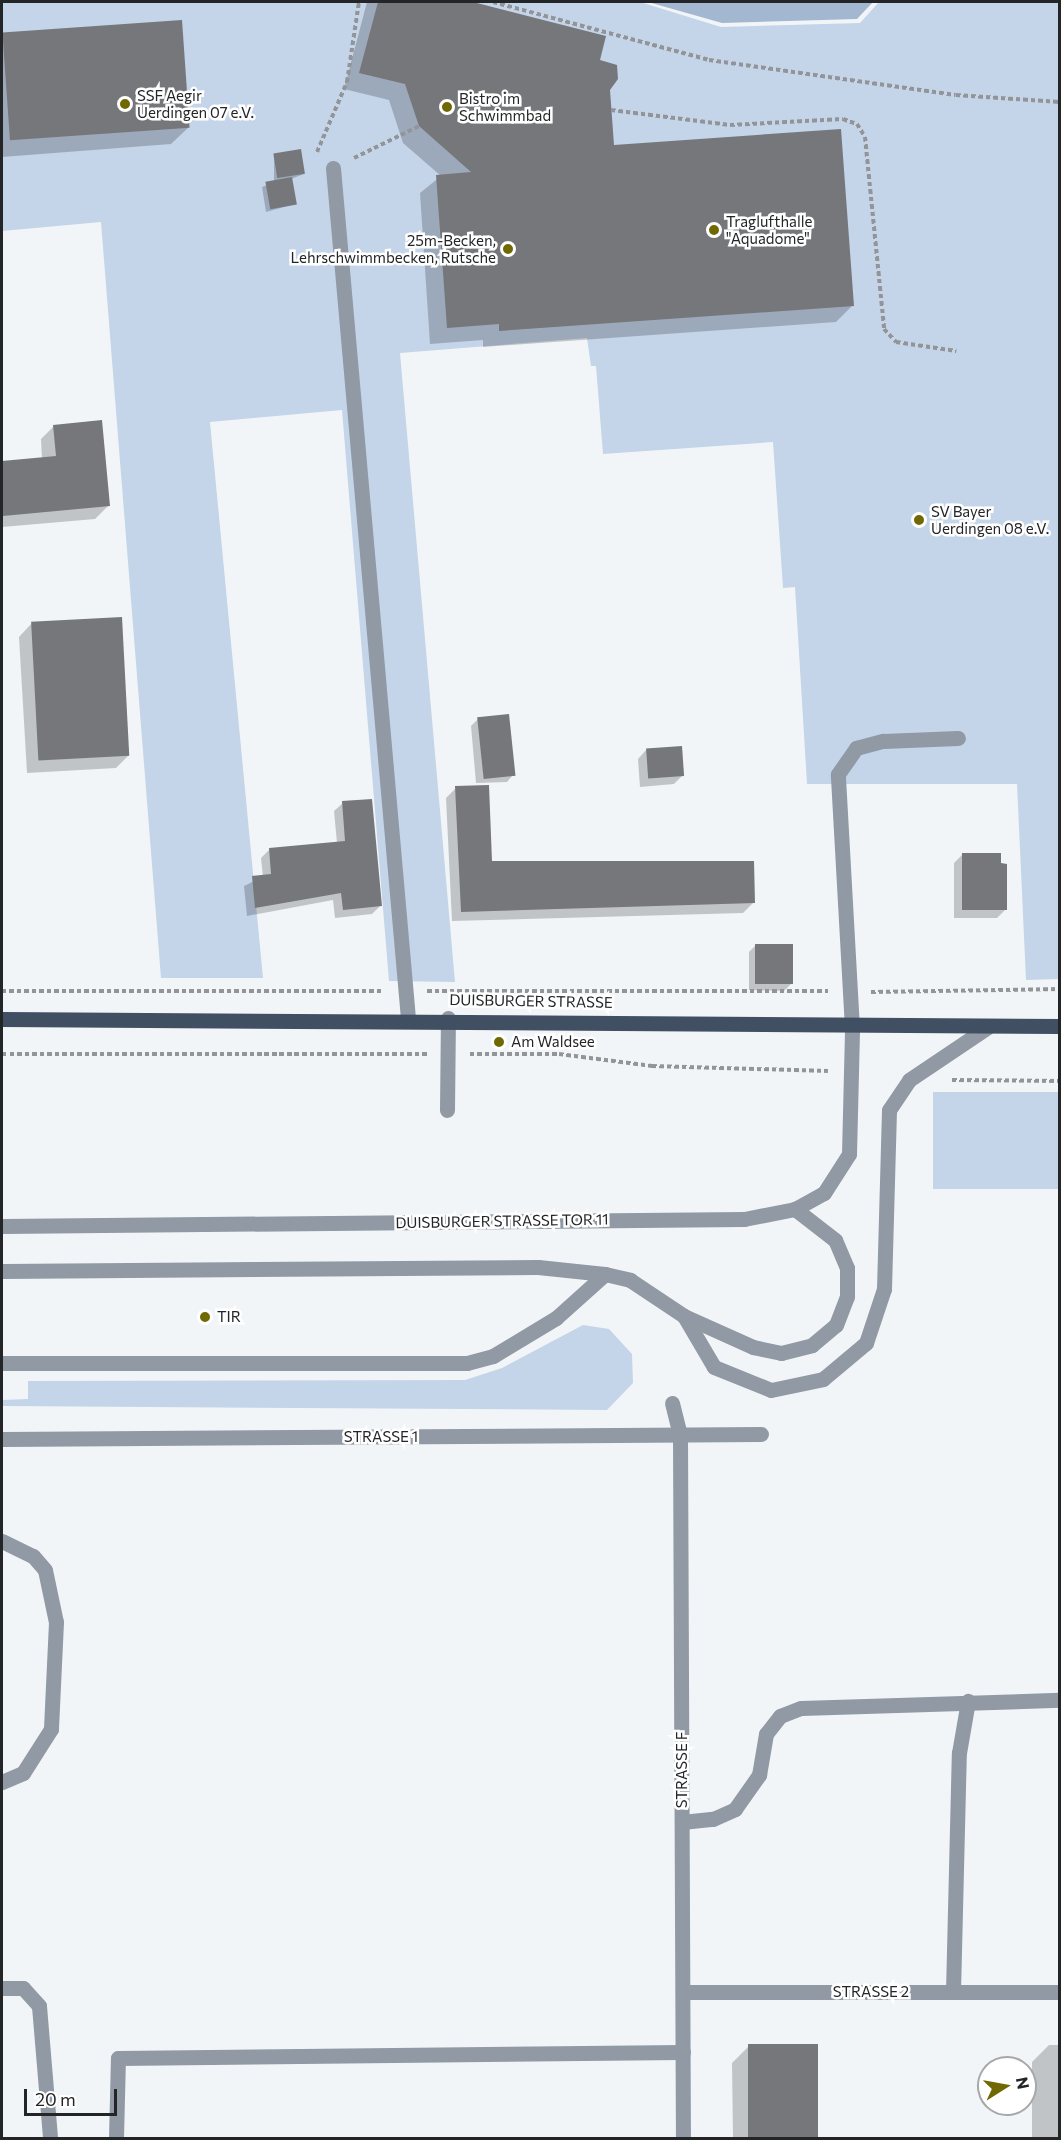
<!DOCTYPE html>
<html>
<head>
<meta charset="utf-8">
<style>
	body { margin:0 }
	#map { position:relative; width:1061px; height:2140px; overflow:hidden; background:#f2f5f8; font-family:Commissioner,sans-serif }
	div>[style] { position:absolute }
	.green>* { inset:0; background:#c4d4e9; transform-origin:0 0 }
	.water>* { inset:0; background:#a3b7d1 }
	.shadow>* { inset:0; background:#0003 }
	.building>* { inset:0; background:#75777b; transform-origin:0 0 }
	.path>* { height:4px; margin-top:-2px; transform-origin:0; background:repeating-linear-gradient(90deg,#929497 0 4.5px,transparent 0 7.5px) }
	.minor>* { height:15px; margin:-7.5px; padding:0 7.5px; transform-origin:7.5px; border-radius:7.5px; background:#9099a4 }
	.major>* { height:15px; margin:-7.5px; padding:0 7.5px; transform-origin:7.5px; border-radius:7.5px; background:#404f62 }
	.dots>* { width:16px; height:16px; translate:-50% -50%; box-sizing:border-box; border:3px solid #fff; border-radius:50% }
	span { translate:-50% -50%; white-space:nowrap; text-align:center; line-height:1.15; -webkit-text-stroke:5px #fff; paint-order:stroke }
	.poi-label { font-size:15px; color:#242527 }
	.left { translate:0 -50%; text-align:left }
	.right { translate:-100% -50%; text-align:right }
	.street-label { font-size:15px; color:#242527 }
	.frame { position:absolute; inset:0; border:3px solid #242527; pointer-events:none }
	.north { position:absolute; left:977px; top:2056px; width:60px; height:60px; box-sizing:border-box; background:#fff; border:2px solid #a7a8a9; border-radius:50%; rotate:79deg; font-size:16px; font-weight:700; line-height:24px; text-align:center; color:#242527 }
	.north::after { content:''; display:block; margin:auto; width:21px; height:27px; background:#706902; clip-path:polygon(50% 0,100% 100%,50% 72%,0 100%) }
	.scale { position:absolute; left:24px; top:2089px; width:93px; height:27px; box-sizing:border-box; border:3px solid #242527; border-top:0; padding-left:8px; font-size:18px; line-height:21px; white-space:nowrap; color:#242527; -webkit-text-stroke:4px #fff; paint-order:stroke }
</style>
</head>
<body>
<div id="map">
	<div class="green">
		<i style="clip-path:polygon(2px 2px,640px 2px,721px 27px,860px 23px,879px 2px,1059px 2px,1059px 979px,1026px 980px,1017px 784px,807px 784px,795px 587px,783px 588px,773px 442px,603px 454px,596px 366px,591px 366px,587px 338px,400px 353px,455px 982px,389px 981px,342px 410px,210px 422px,263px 978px,161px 978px,101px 222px,2px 231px)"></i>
		<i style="left:1059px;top:1092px;width:97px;height:126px;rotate:90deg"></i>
		<i style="clip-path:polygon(583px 1325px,609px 1329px,632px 1354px,633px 1383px,607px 1410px,2px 1406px,2px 1400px,28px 1399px,28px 1381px,465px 1380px,502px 1368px)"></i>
	</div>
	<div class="water">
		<i style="clip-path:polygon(648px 2px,873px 2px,857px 19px,722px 23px)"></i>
	</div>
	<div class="shadow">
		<i style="clip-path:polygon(367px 2px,467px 2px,604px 37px,598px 61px,609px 89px,613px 146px,852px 306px,836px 322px,483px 347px,483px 340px,430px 344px,420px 193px,441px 176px,403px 143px,389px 100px,344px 89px)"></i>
		<i style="clip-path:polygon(180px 22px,188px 128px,171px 144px,2px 157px,2px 34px)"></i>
		<i style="clip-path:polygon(274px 155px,304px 174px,291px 179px,295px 204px,266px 212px,262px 187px,274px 182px)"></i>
		<i style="clip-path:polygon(54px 426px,108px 506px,95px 519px,2px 527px,2px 462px,42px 459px,41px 439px)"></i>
		<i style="clip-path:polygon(31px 624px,129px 755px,116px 768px,27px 773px,19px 637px)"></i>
		<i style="clip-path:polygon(478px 719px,513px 775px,507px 782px,476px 783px,471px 726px)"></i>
		<i style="clip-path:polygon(646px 750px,682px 776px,674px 784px,640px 787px,638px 759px)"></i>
		<i style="clip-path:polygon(456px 788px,491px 862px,753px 903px,743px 913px,452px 921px,446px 798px)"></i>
		<i style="clip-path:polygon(343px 803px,381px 905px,372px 914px,335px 918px,333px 900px,247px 916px,244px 886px,263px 877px,261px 858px,269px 850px,337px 843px,334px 811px)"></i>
		<i style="clip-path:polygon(962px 855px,1006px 909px,997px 918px,954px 918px,954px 863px)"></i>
		<i style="clip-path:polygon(756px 945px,791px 984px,784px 991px,749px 990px,749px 952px)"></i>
		<i style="clip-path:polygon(1049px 2045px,1060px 2045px,1060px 2138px,1032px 2138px,1032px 2062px)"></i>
		<i style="clip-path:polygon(749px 2046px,817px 2138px,733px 2138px,732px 2063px)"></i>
	</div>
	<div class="building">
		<i style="clip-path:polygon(378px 2px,473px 2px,606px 36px,600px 60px,617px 65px,618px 79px,610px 90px,614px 145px,841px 129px,854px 306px,499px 331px,499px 324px,447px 328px,436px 175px,471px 172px,419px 126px,405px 84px,359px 73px)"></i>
		<i style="left:182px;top:20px;width:108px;height:180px;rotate:86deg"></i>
		<i style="left:301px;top:149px;width:25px;height:28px;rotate:81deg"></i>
		<i style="left:292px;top:177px;width:28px;height:27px;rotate:80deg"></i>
		<i style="clip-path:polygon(102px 420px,110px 506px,3px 516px,2px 461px,56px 456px,53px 425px)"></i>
		<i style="left:122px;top:617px;width:139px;height:91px;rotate:87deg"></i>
		<i style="left:509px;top:714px;width:62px;height:32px;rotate:84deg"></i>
		<i style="left:682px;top:746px;width:30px;height:36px;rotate:86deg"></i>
		<i style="clip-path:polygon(489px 785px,492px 861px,754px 861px,755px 903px,461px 912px,455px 786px)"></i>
		<i style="clip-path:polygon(372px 799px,382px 906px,343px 910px,341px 893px,255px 908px,252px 876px,271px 874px,269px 848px,345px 841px,342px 801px)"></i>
		<i style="clip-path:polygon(962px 853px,1001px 853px,1001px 863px,1007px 864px,1007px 910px,962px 910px)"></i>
		<i style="left:755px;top:944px;width:38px;height:40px"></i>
		<i style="left:748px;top:2044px;width:70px;height:95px"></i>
	</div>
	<div class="path">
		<i style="left:493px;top:2px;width:224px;rotate:15deg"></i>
		<i style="left:709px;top:60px;width:249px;rotate:8.1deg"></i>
		<i style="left:956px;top:95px;width:104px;rotate:3.9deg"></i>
		<i style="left:611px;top:110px;width:120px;rotate:7.2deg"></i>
		<i style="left:730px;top:125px;width:113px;rotate:-3deg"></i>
		<i style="left:843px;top:119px;width:15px;rotate:20deg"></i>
		<i style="left:857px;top:124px;width:15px;rotate:58deg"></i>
		<i style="left:865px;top:137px;width:193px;rotate:84.3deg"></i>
		<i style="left:884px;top:329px;width:18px;rotate:47deg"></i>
		<i style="left:896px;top:342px;width:61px;rotate:8.5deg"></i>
		<i style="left:317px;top:152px;width:76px;rotate:-66.8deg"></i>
		<i style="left:347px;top:82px;width:81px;rotate:-81.5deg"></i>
		<i style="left:354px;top:158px;width:72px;rotate:-26.2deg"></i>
		<i style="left:2px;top:991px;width:382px"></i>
		<i style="left:427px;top:991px;width:401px"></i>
		<i style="left:871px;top:992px;width:189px;rotate:-0.9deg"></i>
		<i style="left:2px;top:1054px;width:425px"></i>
		<i style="left:470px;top:1054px;width:89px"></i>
		<i style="left:559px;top:1054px;width:94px;rotate:7.4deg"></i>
		<i style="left:652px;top:1066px;width:176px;rotate:1.6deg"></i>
		<i style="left:952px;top:1080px;width:108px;rotate:0.5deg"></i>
	</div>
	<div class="minor">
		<i style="left:333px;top:168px;width:853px;rotate:84.96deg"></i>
		<i style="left:447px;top:1110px;width:92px;rotate:-89.4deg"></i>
		<i style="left:2px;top:1226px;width:742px;rotate:-0.54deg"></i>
		<i style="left:744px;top:1219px;width:52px;rotate:-11.1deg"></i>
		<i style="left:795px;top:1209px;width:33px;rotate:-29deg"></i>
		<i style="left:824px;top:1193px;width:46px;rotate:-57.3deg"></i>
		<i style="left:849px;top:1154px;width:126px;rotate:-88.6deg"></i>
		<i style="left:852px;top:1028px;width:254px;rotate:-93.2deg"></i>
		<i style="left:838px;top:774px;width:32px;rotate:-55deg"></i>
		<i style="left:856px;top:748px;width:28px;rotate:-15deg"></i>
		<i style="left:883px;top:741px;width:75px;rotate:-2.3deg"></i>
		<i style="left:2px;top:1271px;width:536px;rotate:-0.43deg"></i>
		<i style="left:538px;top:1267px;width:67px;rotate:6deg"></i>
		<i style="left:684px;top:1316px;width:76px;rotate:24.2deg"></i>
		<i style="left:753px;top:1347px;width:29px;rotate:12deg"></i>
		<i style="left:781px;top:1353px;width:32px;rotate:-14deg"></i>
		<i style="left:812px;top:1345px;width:31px;rotate:-40deg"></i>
		<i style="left:836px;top:1325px;width:30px;rotate:-69deg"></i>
		<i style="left:847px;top:1297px;width:29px;rotate:-90deg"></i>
		<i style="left:847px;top:1268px;width:30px;rotate:-113deg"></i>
		<i style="left:835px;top:1240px;width:51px;rotate:-142.2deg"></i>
		<i style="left:2px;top:1363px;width:465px"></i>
		<i style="left:467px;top:1363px;width:27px;rotate:-15deg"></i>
		<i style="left:493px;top:1356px;width:74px;rotate:-31.1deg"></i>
		<i style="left:556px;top:1318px;width:66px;rotate:-41.9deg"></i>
		<i style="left:605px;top:1274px;width:26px;rotate:13deg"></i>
		<i style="left:630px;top:1280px;width:65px;rotate:33.7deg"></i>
		<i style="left:684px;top:1316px;width:59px;rotate:59.5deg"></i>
		<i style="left:714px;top:1367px;width:61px;rotate:22deg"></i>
		<i style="left:771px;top:1390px;width:53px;rotate:-11.9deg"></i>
		<i style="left:823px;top:1379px;width:56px;rotate:-39.9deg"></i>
		<i style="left:866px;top:1343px;width:57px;rotate:-71.6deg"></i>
		<i style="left:884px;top:1289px;width:179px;rotate:-88.4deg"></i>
		<i style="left:889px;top:1110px;width:36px;rotate:-56deg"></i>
		<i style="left:909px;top:1080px;width:95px;rotate:-33.9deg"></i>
		<i style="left:672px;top:1403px;width:33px;rotate:76deg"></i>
		<i style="left:680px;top:1435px;width:703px;rotate:89.76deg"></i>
		<i style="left:2px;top:1439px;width:759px;rotate:-0.38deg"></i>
		<i style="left:2px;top:1541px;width:34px;rotate:26deg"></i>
		<i style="left:33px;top:1556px;width:18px;rotate:49deg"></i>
		<i style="left:45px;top:1570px;width:53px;rotate:78.1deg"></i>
		<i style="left:56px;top:1622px;width:107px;rotate:92.7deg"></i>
		<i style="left:51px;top:1729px;width:52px;rotate:122.5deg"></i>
		<i style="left:23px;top:1773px;width:23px;rotate:157deg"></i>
		<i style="left:682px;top:1822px;width:31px;rotate:-6deg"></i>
		<i style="left:713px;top:1819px;width:24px;rotate:-24deg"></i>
		<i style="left:735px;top:1809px;width:42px;rotate:-54.8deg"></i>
		<i style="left:759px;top:1775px;width:42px;rotate:-80.3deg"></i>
		<i style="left:766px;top:1734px;width:23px;rotate:-52deg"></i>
		<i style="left:780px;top:1716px;width:22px;rotate:-21deg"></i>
		<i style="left:801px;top:1708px;width:259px;rotate:-1.8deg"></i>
		<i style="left:2px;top:1988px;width:21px"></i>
		<i style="left:23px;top:1988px;width:24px;rotate:48deg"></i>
		<i style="left:39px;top:2006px;width:132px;rotate:85.2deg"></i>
		<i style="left:683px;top:1992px;width:377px"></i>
		<i style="left:953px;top:1992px;width:239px;rotate:-88.6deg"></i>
		<i style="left:959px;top:1753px;width:53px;rotate:-80.2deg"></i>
		<i style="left:116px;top:2138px;width:80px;rotate:-88.6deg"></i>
		<i style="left:118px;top:2058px;width:565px;rotate:-0.61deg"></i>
	</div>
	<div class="major">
		<i style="left:2px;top:1019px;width:1058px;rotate:0.38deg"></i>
	</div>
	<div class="dots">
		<i style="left:125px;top:104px;background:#706902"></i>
		<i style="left:447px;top:107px;background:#706902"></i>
		<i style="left:714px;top:230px;background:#706902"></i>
		<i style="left:508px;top:249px;background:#706902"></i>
		<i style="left:919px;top:520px;background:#706902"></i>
		<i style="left:499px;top:1042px;background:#706902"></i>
		<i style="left:205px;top:1317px;background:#706902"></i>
	</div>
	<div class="poi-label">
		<span class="left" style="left:137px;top:104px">SSF Aegir<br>Uerdingen 07 e.V.</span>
		<span class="left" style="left:459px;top:107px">Bistro im<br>Schwimmbad</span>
		<span class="left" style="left:726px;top:230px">Traglufthalle<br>"Aquadome"</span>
		<span class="right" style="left:496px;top:249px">25m-Becken,<br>Lehrschwimmbecken, Rutsche</span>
		<span class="left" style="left:931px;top:520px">SV Bayer<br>Uerdingen 08 e.V.</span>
		<span class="left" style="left:511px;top:1042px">Am Waldsee</span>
		<span class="left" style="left:217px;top:1317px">TIR</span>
	</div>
	<div class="street-label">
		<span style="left:531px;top:1001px;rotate:1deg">DUISBURGER STRASSE</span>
		<span style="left:502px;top:1221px;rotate:-1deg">DUISBURGER STRASSE TOR 11</span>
		<span style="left:381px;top:1437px">STRASSE 1</span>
		<span style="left:682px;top:1770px;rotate:-90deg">STRASSE F</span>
		<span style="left:871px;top:1992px">STRASSE 2</span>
	</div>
	<div class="frame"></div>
	<div class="north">N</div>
	<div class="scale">20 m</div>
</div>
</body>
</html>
